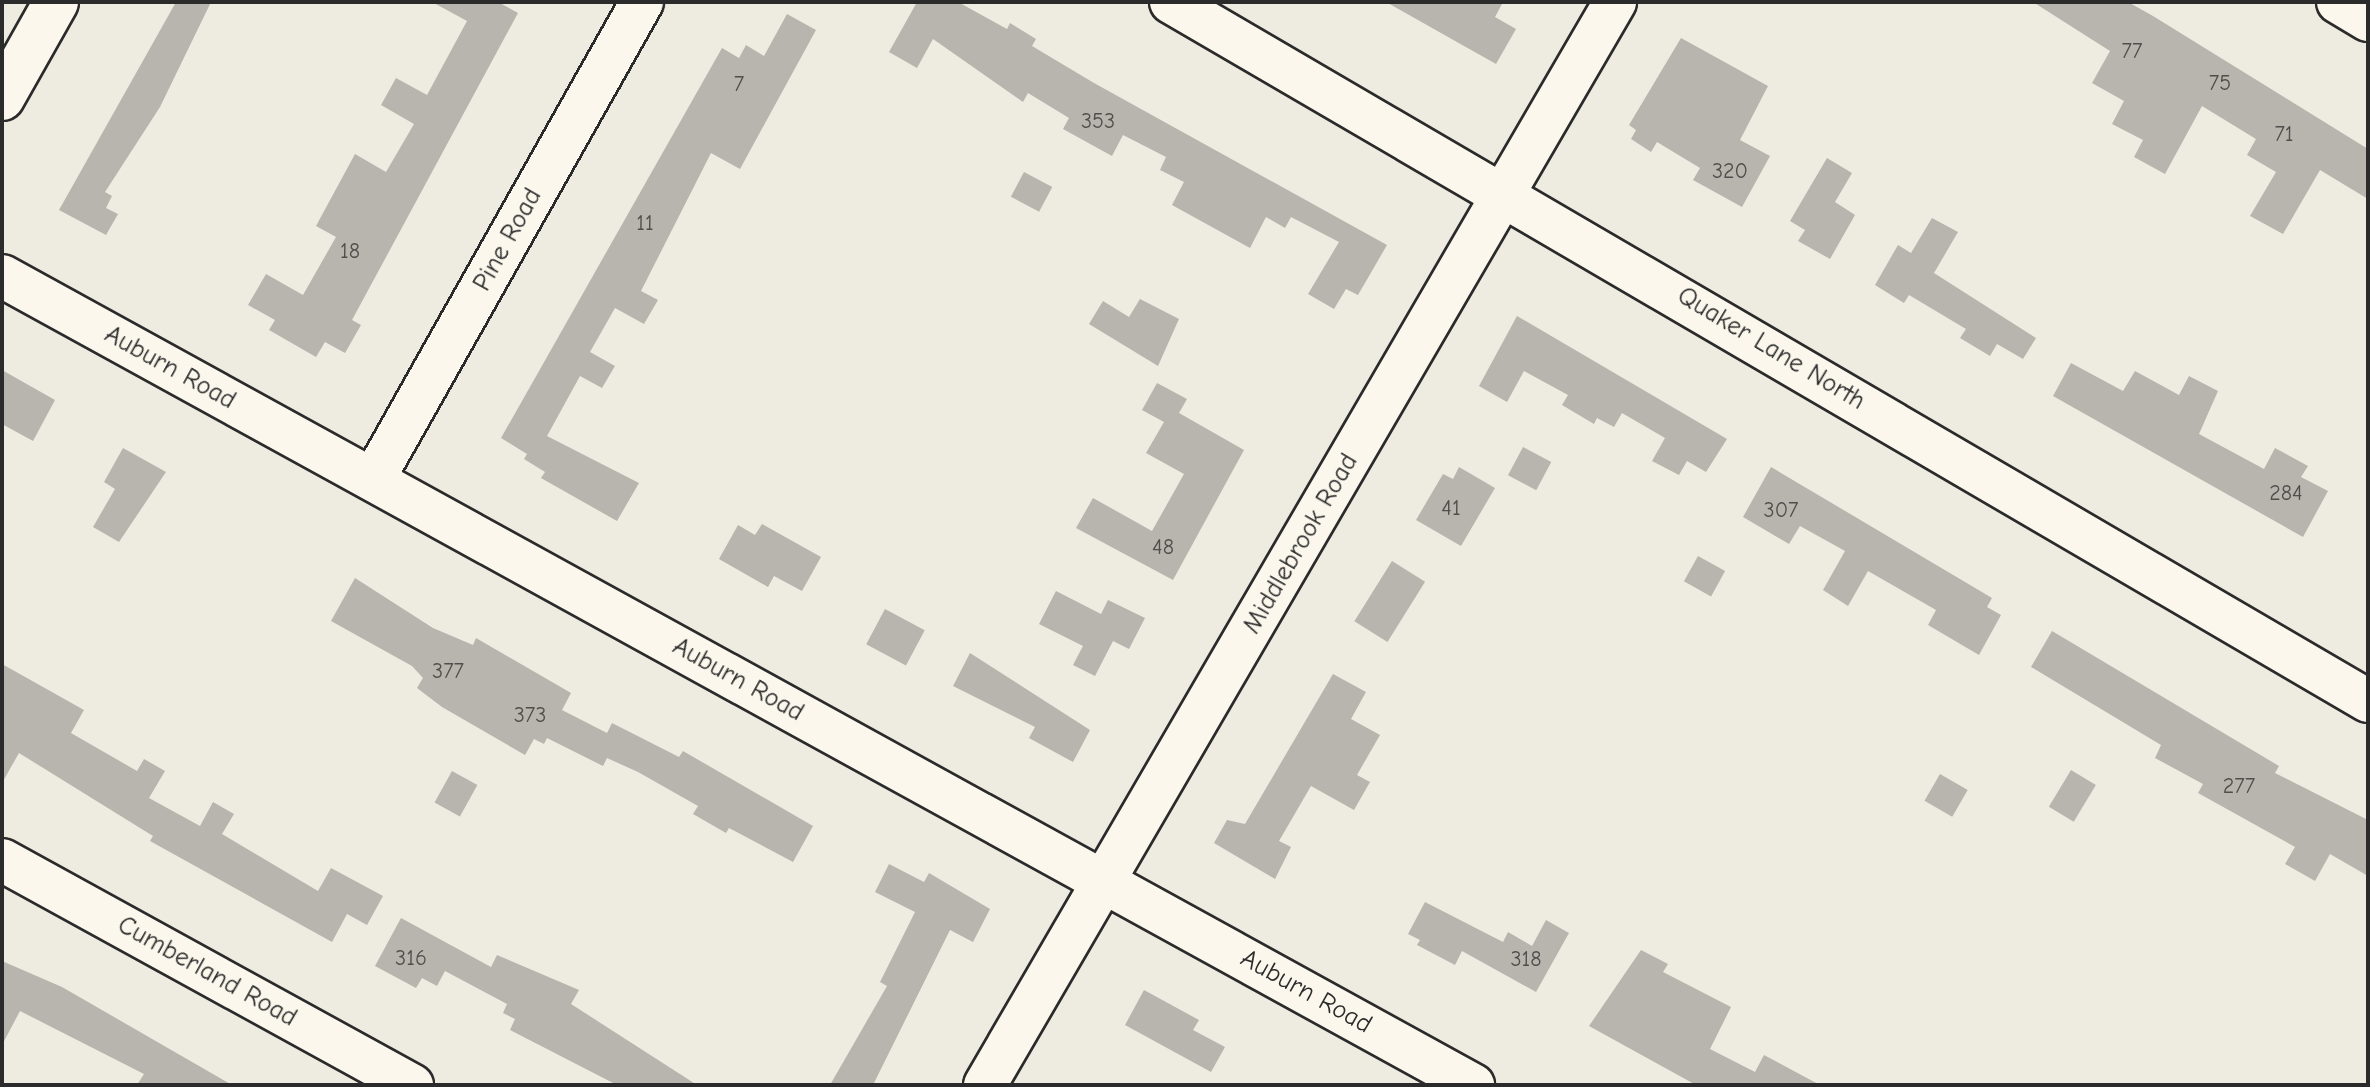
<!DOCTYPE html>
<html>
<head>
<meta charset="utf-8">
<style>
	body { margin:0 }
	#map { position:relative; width:2370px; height:1087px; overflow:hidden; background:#eeebe0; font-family:"Comic Neue",sans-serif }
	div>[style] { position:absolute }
	.building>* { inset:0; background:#b8b5ae; transform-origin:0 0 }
	.roads { filter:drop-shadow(2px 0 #2b2b2b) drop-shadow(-2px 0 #2b2b2b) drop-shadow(0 2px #2b2b2b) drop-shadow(0 -2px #2b2b2b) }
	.minor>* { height:42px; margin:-21px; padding:0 21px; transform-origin:21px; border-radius:21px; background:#fbf7ec }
	.major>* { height:44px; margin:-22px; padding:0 22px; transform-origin:22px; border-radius:22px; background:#fbf7ec }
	span { translate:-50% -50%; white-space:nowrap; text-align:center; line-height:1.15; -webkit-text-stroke:6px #fbf7ec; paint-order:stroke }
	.number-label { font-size:22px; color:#4e4e4c }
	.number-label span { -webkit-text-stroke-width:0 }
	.street-label { font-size:26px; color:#2b2b2b }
	.frame { position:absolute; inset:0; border:4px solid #2b2b2b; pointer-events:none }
</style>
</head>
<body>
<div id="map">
	<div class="building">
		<i style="clip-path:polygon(176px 2px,211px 2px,160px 107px,105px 192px,112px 196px,106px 208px,118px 214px,106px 235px,59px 210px)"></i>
		<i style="clip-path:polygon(432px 2px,498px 2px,518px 13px,352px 320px,361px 325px,345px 353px,325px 342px,316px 357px,269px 330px,275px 320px,248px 305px,266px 274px,303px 295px,336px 237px,316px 226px,355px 154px,386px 172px,414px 124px,381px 105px,396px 78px,427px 95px,467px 21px)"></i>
		<i style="clip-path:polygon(917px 2px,958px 2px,1007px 29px,1010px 23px,1036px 39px,1032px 46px,1094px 83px,1387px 245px,1358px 295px,1346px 289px,1334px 309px,1308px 294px,1339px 242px,1291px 217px,1285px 228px,1266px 217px,1250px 248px,1172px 205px,1184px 182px,1160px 170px,1166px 157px,1123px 135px,1112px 156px,1063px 129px,1069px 118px,1028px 93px,1023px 102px,933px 39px,917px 68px,889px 52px)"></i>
		<i style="clip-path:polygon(1386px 2px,1503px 2px,1495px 17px,1516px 29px,1496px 64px)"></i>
		<i style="clip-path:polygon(2033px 2px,2128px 2px,2153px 16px,2368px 149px,2368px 199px,2320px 170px,2283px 234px,2250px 216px,2276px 172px,2247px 155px,2256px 139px,2202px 106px,2165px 174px,2134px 157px,2143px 140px,2112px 124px,2124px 101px,2092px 83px,2110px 51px)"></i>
		<i style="clip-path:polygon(787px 14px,816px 30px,740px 169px,711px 153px,641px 291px,658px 300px,644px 324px,615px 308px,590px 352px,615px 366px,602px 388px,580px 376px,547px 436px,639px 483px,617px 521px,541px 478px,545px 472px,524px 459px,527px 454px,501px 438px,722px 48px,739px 58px,746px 45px,764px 56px)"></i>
		<i style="clip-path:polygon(1681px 38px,1768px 86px,1740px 140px,1770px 156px,1742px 207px,1693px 180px,1700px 168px,1657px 142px,1651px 152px,1631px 139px,1636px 130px,1629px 125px)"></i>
		<i style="clip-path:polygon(1827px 158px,1852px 173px,1835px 202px,1855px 215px,1830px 259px,1798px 241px,1805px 230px,1790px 221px)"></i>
		<i style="left:1024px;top:172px;width:32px;height:28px;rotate:28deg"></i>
		<i style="clip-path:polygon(1932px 218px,1958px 232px,1934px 273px,2036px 338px,2023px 359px,1997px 344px,1990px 356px,1960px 338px,1966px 329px,1909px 295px,1904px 303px,1875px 285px,1898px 245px,1911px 253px)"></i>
		<i style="clip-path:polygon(1140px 299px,1179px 319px,1158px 366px,1089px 324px,1103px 301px,1129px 317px)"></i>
		<i style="clip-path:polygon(1517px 316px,1727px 439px,1706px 472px,1687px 461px,1679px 475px,1652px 461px,1665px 438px,1622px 413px,1614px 427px,1597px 418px,1594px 424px,1562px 405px,1568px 395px,1524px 371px,1507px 402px,1479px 386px)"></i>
		<i style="clip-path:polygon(2071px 363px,2123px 391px,2135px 371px,2179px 395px,2189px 376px,2218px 391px,2199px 434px,2264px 469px,2275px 448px,2308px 466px,2301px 477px,2328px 491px,2303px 537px,2053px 396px)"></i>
		<i style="clip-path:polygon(2px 370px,55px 400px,33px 441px,2px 424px)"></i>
		<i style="clip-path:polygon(1157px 383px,1187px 399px,1179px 413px,1244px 450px,1173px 580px,1076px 528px,1093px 498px,1152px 531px,1184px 474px,1146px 453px,1164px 422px,1142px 410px)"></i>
		<i style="left:1523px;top:447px;width:32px;height:32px;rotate:28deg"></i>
		<i style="clip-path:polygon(123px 448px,166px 472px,119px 542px,93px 527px,115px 489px,104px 482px)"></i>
		<i style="clip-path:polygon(1459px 467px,1495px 488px,1461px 546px,1416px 520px,1443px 474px,1453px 479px)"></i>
		<i style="clip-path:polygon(1771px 467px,1992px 598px,1987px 607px,2001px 615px,1979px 655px,1928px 625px,1936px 610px,1868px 571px,1848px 606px,1823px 590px,1845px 551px,1800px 526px,1789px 544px,1743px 517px)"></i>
		<i style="clip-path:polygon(762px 524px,821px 557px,802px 591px,774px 576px,768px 587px,719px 559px,738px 525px,755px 535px)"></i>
		<i style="left:1698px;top:556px;width:31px;height:29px;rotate:29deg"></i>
		<i style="left:1392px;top:561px;width:39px;height:71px;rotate:32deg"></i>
		<i style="clip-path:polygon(355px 578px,433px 628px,473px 645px,476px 638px,571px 693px,562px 710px,607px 733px,612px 723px,679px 757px,683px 751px,813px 826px,793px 862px,729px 828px,726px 833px,693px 814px,698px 806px,638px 772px,607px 758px,603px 766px,547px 738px,544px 744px,534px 739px,525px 755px,442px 707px,417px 688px,423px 678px,412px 666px,331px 621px)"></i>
		<i style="clip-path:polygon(1056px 591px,1101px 614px,1108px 600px,1145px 618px,1129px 649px,1113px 641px,1095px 676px,1073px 665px,1083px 646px,1039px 624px)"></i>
		<i style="left:885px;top:609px;width:45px;height:40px;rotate:28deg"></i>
		<i style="clip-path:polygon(2052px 631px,2279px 766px,2275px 773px,2368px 820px,2368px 876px,2330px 854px,2315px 881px,2285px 864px,2295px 847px,2198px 793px,2203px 784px,2155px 758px,2161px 745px,2031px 667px)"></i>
		<i style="clip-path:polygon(970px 653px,1090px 730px,1073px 762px,1029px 738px,1035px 727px,953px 686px)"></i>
		<i style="clip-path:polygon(2px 664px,84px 710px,71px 733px,137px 771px,144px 759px,165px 771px,149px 798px,200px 826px,213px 802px,234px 814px,222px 834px,318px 891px,331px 868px,383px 896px,367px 925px,347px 914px,332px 942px,150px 841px,153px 836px,19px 753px,2px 783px)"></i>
		<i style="clip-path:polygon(1333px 674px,1366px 692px,1351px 719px,1380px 735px,1357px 775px,1370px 782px,1354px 810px,1311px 786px,1279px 841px,1291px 847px,1275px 879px,1214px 843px,1227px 820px,1245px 824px)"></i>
		<i style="left:2071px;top:770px;width:29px;height:43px;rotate:31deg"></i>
		<i style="left:452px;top:771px;width:29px;height:36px;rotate:29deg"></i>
		<i style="left:1940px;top:774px;width:32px;height:31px;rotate:30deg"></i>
		<i style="clip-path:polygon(889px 864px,924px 882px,929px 873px,990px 909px,973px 942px,950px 930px,873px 1085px,830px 1085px,887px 986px,880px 982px,915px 912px,875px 892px)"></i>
		<i style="clip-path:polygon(1425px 902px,1503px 942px,1508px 932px,1532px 946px,1546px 920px,1569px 933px,1536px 992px,1462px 951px,1455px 965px,1417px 945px,1420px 940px,1408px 934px)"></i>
		<i style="clip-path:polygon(401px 918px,491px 967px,497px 955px,579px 990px,571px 1004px,697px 1085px,617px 1085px,510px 1030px,515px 1019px,503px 1013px,507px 1004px,445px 971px,437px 986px,422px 978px,416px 988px,375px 966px)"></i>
		<i style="clip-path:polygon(1641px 950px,1668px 964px,1663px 972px,1731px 1007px,1710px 1049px,1755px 1072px,1764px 1055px,1820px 1085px,1696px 1085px,1589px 1026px)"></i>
		<i style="clip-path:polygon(2px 961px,62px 987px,232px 1085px,137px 1085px,144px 1074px,20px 1011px,2px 1045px)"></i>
		<i style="clip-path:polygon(1144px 990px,1199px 1020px,1193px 1030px,1225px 1047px,1211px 1072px,1125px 1025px)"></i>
	</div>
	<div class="roads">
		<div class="minor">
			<i style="left:1171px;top:2px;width:1386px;rotate:30.28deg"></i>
			<i style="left:2338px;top:2px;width:35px;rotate:31deg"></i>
			<i style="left:2px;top:276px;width:1679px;rotate:28.81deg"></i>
			<i style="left:374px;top:478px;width:546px;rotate:-60.62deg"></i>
			<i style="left:2px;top:860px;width:468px;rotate:28.8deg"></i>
			<i style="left:985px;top:1085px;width:1253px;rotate:-59.81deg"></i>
		</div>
		<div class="major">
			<i style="left:2px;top:98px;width:110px;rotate:-60.6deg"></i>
		</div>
	</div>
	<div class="number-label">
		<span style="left:2132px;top:52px">77</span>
		<span style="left:2220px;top:84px">75</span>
		<span style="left:739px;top:85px">7</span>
		<span style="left:1098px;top:122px">353</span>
		<span style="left:2284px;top:135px">71</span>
		<span style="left:1730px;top:172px">320</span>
		<span style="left:645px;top:224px">11</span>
		<span style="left:350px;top:252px">18</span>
		<span style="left:2286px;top:494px">284</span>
		<span style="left:1451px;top:509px">41</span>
		<span style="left:1781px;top:511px">307</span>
		<span style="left:1163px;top:548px">48</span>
		<span style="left:448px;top:672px">377</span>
		<span style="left:530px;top:716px">373</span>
		<span style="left:2239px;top:787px">277</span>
		<span style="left:411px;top:959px">316</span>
		<span style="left:1526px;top:960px">318</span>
	</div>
	<div class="street-label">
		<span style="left:508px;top:240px;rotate:-61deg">Pine Road</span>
		<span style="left:1771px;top:349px;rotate:31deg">Quaker Lane North</span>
		<span style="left:170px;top:368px;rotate:29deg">Auburn Road</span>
		<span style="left:1301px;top:544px;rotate:-60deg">Middlebrook Road</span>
		<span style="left:738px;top:680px;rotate:29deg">Auburn Road</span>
		<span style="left:207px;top:972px;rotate:29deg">Cumberland Road</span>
		<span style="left:1306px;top:992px;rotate:29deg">Auburn Road</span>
	</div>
	<div class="frame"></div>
</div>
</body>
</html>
